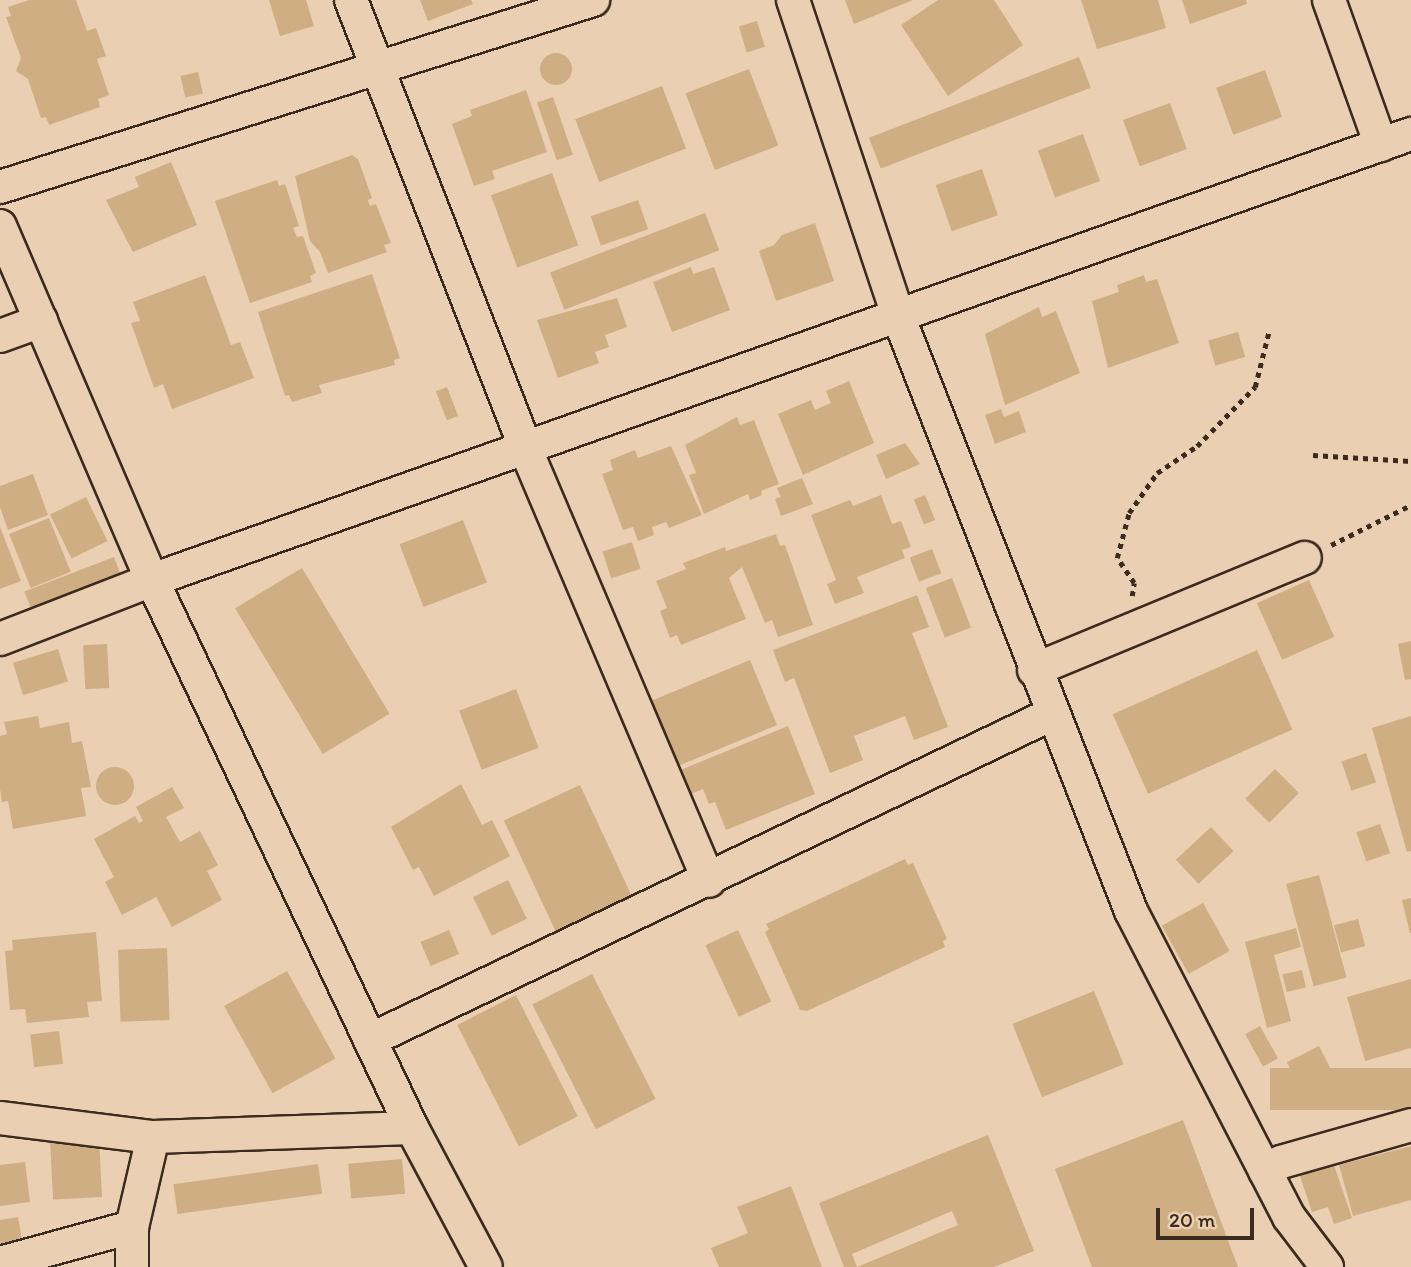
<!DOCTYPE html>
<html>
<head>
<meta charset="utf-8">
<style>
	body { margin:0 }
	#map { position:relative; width:1411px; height:1267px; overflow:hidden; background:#ebcfb2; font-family:Itim,sans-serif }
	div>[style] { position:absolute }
	.building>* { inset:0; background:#cfae84; transform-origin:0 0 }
	.round { border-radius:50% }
	.path>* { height:4.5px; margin-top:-2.25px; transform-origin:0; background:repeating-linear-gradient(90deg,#3b2a1e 0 5px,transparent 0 10px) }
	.roads { filter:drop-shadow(2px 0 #3b2a1e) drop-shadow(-2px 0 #3b2a1e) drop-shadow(0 2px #3b2a1e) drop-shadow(0 -2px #3b2a1e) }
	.minor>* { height:32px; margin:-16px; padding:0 16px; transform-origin:16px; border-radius:16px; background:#ebcfb2 }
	span { translate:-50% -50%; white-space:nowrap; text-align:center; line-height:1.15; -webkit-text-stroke:5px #ebcfb2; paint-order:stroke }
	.scale { position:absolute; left:1156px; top:1208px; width:98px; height:32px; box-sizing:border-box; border:4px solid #3b2a1e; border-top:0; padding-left:9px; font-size:21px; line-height:24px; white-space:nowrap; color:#3b2a1e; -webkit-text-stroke:5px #ebcfb2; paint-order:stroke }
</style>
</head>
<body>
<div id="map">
	<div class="building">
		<i style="clip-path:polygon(29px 0,76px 0,87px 31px,96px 28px,106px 56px,97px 59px,109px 95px,98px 99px,100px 107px,49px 125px,46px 117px,41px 118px,28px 79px,16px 71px,21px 58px,6px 17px,11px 16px,8px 7px)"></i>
		<i style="clip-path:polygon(269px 0,306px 0,314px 26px,280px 36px)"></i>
		<i style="clip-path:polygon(420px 0,471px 0,473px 4px,428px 21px)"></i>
		<i style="clip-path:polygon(845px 0,913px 0,854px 24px)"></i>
		<i style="clip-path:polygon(938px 0,994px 0,1023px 45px,948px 96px,901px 25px)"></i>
		<i style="clip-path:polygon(1081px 0,1158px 0,1166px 28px,1097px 49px)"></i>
		<i style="clip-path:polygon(1182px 0,1246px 0,1247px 4px,1190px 24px)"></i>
		<i style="left:757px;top:21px;width:27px;height:19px;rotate:73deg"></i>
		<i class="round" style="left:540px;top:53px;width:32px;height:32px"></i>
		<i style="left:1079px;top:57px;width:33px;height:225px;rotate:69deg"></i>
		<i style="left:749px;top:69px;width:82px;height:68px;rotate:69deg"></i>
		<i style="left:1265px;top:70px;width:50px;height:52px;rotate:70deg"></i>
		<i style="left:198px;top:72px;width:22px;height:18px;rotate:77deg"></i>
		<i style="left:662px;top:86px;width:67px;height:93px;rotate:69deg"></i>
		<i style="clip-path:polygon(526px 90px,547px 152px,492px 171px,495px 179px,474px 186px,452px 124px,472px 116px,470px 110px)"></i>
		<i style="left:553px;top:97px;width:61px;height:17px;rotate:71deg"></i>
		<i style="left:1170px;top:103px;width:49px;height:50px;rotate:70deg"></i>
		<i style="left:1083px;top:134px;width:50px;height:48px;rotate:70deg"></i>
		<i style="clip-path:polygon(352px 155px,358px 159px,372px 198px,368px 200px,370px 206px,376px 204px,391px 243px,384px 245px,387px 252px,328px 273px,320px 252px,310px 241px,295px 176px)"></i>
		<i style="clip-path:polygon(171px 162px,197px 225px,133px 252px,106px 200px,139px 187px,135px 177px)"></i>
		<i style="left:982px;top:169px;width:49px;height:49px;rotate:71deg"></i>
		<i style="left:552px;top:173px;width:77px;height:65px;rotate:70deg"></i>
		<i style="clip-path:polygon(277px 180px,279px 186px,285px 184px,299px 226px,293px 228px,297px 237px,303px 236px,316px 273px,310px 276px,312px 282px,250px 303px,215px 201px)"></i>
		<i style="left:638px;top:200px;width:31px;height:50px;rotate:71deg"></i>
		<i style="left:705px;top:213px;width:40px;height:166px;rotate:69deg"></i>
		<i style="clip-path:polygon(815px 223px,834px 281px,776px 301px,759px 251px,774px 245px,782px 235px)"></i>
		<i style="clip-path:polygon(691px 267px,693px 274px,714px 267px,730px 310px,672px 332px,653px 282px)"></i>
		<i style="clip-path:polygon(372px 274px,400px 358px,394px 360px,395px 365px,319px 385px,322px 393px,292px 402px,289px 395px,285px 396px,258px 312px)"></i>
		<i style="clip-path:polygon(205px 275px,231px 345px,240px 342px,254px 378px,172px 409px,163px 384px,154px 388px,131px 323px,140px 321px,133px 302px)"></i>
		<i style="clip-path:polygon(1144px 275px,1146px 282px,1157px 279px,1179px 343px,1108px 368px,1092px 301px,1119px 292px,1117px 285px)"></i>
		<i style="clip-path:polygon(617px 298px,627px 327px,605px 335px,609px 347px,595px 352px,599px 363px,558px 378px,537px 320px)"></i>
		<i style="clip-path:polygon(1039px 307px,1042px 317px,1056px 311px,1080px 373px,1005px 405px,985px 334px)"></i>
		<i style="left:1238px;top:332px;width:26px;height:31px;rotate:74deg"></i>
		<i style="clip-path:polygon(849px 381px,874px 443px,803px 475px,778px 414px,811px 400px,815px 410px,831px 403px,826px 391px)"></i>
		<i style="left:447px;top:387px;width:31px;height:12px;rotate:69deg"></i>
		<i style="clip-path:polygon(1001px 409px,1004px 417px,1019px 411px,1026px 432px,995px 444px,985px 415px)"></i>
		<i style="clip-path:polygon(737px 417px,740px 425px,754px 420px,779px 484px,761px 491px,762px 495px,750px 500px,748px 494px,704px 514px,689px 475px,696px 473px,685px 445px)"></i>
		<i style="clip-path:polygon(905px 443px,920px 464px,886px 479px,876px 455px)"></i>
		<i style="clip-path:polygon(671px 446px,702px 515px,669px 528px,666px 522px,652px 527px,654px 535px,638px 541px,633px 527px,623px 530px,602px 474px,613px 470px,610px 460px,635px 450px,638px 458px)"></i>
		<i style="clip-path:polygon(33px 474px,48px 515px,8px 530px,0 507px,0 486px)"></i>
		<i style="clip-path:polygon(802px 478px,813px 504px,781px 516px,775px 499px,781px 497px,777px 488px)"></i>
		<i style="clip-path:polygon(881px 495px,892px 524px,901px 521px,911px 547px,902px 550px,905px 558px,857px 577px,864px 593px,835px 604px,827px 584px,836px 580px,811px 515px,850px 500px,853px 506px)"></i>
		<i style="left:925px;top:495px;width:27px;height:12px;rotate:68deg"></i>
		<i style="left:86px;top:497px;width:49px;height:40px;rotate:64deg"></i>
		<i style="left:49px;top:518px;width:58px;height:43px;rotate:68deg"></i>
		<i style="left:463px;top:520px;width:67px;height:68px;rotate:69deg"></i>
		<i style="clip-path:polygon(0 527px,21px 581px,0 589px)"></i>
		<i style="clip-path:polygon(776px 534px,780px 546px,785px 545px,813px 625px,778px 637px,772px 620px,765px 623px,742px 567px,729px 578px,746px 619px,681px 645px,677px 635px,670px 638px,660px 611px,667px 608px,656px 581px,686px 569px,683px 563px,725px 547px,726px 551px)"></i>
		<i style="left:632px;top:542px;width:28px;height:31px;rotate:72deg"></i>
		<i style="left:932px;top:549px;width:26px;height:24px;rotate:69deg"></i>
		<i style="left:114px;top:557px;width:30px;height:96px;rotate:69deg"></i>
		<i style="left:302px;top:568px;width:170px;height:78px;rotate:59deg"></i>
		<i style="left:952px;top:578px;width:53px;height:28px;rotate:69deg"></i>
		<i style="left:1309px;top:580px;width:62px;height:57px;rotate:66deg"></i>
		<i style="clip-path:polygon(917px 595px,929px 627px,912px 633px,948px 727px,914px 740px,905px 716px,854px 736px,863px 760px,830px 773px,794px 678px,785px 682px,773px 650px)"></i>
		<i style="clip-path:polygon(1411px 641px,1411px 679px,1405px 680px,1398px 644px)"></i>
		<i style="left:107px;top:644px;width:44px;height:24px;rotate:87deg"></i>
		<i style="left:58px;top:649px;width:34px;height:47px;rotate:73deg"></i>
		<i style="left:1257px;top:650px;width:87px;height:158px;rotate:66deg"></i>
		<i style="clip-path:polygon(750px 660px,777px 725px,678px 766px,660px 723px,655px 725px,646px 703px)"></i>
		<i style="left:516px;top:689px;width:63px;height:61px;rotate:69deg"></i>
		<i style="clip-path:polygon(38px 716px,40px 728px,69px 722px,72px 743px,82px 741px,91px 787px,81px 788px,86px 816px,13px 829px,8px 801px,2px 802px,0 789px,0 736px,7px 734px,4px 722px)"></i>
		<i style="clip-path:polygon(1411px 716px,1411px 851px,1407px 852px,1372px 728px)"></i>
		<i style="clip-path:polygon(788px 726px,815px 794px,726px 830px,715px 802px,709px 804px,703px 789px,688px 795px,678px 771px)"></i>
		<i style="left:1366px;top:753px;width:31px;height:26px;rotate:71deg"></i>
		<i class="round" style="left:96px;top:767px;width:38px;height:38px"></i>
		<i style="left:1275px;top:769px;width:34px;height:42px;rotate:45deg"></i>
		<i style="clip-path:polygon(461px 784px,482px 825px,492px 820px,510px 856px,434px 896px,419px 867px,413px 870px,391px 827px)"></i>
		<i style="left:580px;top:785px;width:130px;height:84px;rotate:65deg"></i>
		<i style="clip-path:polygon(172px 787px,184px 808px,166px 817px,180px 842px,200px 831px,218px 865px,207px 871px,222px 900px,172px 927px,156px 897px,122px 915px,105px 882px,114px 877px,94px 839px,135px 816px,139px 823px,143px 821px,136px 807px)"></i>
		<i style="left:1380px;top:824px;width:31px;height:25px;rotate:71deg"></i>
		<i style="left:1211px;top:827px;width:33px;height:48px;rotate:47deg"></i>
		<i style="clip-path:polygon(905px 859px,908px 865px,913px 863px,947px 939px,943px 941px,945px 947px,807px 1011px,800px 1010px,765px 932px,769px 929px,766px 924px)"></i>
		<i style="left:1319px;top:875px;width:106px;height:34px;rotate:75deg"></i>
		<i style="left:508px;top:880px;width:43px;height:39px;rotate:64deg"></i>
		<i style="clip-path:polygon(1411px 898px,1411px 933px,1410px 933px,1402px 900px)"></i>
		<i style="left:1203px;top:903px;width:55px;height:47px;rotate:61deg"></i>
		<i style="left:1358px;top:919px;width:28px;height:25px;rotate:75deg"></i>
		<i style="clip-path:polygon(1296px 928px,1301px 947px,1274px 955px,1291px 1021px,1267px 1028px,1245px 942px)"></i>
		<i style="left:449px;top:930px;width:26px;height:31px;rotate:67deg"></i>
		<i style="left:738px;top:930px;width:79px;height:36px;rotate:65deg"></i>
		<i style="clip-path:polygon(96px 932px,102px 1001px,87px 1002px,89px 1017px,27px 1023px,25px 1009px,10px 1010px,5px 951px,13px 950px,12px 940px)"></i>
		<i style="left:167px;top:948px;width:72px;height:49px;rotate:88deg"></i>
		<i style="left:1302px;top:970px;width:18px;height:20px;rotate:77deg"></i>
		<i style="left:287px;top:971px;width:100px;height:72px;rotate:61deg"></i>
		<i style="left:592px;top:974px;width:140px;height:67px;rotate:63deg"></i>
		<i style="clip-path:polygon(1411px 979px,1411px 1048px,1365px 1061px,1347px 997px)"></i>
		<i style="left:1094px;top:991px;width:79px;height:88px;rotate:68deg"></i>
		<i style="left:516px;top:995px;width:136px;height:66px;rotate:63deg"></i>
		<i style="left:1260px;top:1026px;width:37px;height:17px;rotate:61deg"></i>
		<i style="left:59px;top:1031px;width:33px;height:29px;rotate:83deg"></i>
		<i style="left:1319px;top:1046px;width:31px;height:36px;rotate:63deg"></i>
		<i style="left:1411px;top:1068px;width:42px;height:141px;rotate:90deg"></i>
		<i style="clip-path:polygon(1183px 1120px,1238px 1267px,1092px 1267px,1055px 1169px)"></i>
		<i style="clip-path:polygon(evenodd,988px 1135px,1034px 1251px,994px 1267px,844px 1267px,819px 1203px,988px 1135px,952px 1211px,958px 1225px,857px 1267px,852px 1254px,952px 1211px)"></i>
		<i style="left:99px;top:1139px;width:58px;height:49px;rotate:87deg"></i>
		<i style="clip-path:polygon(1411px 1146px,1411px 1200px,1353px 1216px,1339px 1165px)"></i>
		<i style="left:402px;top:1159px;width:35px;height:54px;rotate:85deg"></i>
		<i style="clip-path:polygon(25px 1162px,30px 1202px,0 1206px,0 1165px)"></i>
		<i style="clip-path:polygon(1333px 1162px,1352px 1218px,1334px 1224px,1328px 1207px,1312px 1212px,1299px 1173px)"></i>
		<i style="left:318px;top:1164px;width:30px;height:146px;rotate:82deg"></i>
		<i style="clip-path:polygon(791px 1186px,822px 1267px,719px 1267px,711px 1248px,748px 1233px,737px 1207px)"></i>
		<i style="clip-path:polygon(18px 1217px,22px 1240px,0 1243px,0 1220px)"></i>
	</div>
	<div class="path">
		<i style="left:1313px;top:455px;width:98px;rotate:3.5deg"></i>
		<i style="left:1331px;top:545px;width:89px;rotate:-26.6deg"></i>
		<i style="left:1132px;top:596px;width:13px;rotate:-81deg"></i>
		<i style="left:1134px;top:583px;width:30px;rotate:-124deg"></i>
		<i style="left:1117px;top:558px;width:47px;rotate:-75.1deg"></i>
		<i style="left:1129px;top:513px;width:49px;rotate:-55deg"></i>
		<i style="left:1157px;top:473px;width:48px;rotate:-34deg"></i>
		<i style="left:1197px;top:446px;width:83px;rotate:-45.5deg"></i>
		<i style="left:1255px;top:387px;width:58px;rotate:-76deg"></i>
	</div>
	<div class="roads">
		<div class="minor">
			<i style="left:351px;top:0;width:483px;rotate:68.7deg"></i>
			<i style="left:526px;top:450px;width:468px;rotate:67deg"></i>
			<i style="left:793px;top:0;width:335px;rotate:71.6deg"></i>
			<i style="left:899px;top:318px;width:637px;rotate:68.63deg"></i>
			<i style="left:1131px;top:911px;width:344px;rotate:62.7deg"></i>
			<i style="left:1289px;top:1217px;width:63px;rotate:52.8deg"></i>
			<i style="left:1329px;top:0;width:154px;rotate:70.3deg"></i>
			<i style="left:0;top:187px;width:622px;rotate:-17.5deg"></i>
			<i style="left:0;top:226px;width:385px;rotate:66.8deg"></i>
			<i style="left:152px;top:580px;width:607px;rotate:64.62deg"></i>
			<i style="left:412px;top:1128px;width:157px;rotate:62deg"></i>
			<i style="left:0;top:336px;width:44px;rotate:-20.1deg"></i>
			<i style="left:0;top:639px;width:163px;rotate:-21.2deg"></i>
			<i style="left:152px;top:580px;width:1336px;rotate:-19.51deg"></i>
			<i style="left:1034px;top:670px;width:293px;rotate:-22.5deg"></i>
			<i style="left:370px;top:1040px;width:756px;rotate:-25.55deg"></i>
			<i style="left:0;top:1118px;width:154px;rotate:7.1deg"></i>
			<i style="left:153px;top:1137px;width:259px;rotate:-2deg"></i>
			<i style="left:1265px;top:1171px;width:18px;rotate:-29deg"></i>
			<i style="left:1281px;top:1162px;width:135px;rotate:-15.9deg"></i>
			<i style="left:0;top:1263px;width:137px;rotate:-15.3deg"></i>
			<i style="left:132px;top:1227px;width:92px;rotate:-76.9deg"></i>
			<i style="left:132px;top:1267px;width:40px;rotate:-90deg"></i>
		</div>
	</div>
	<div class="scale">20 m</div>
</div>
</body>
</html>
